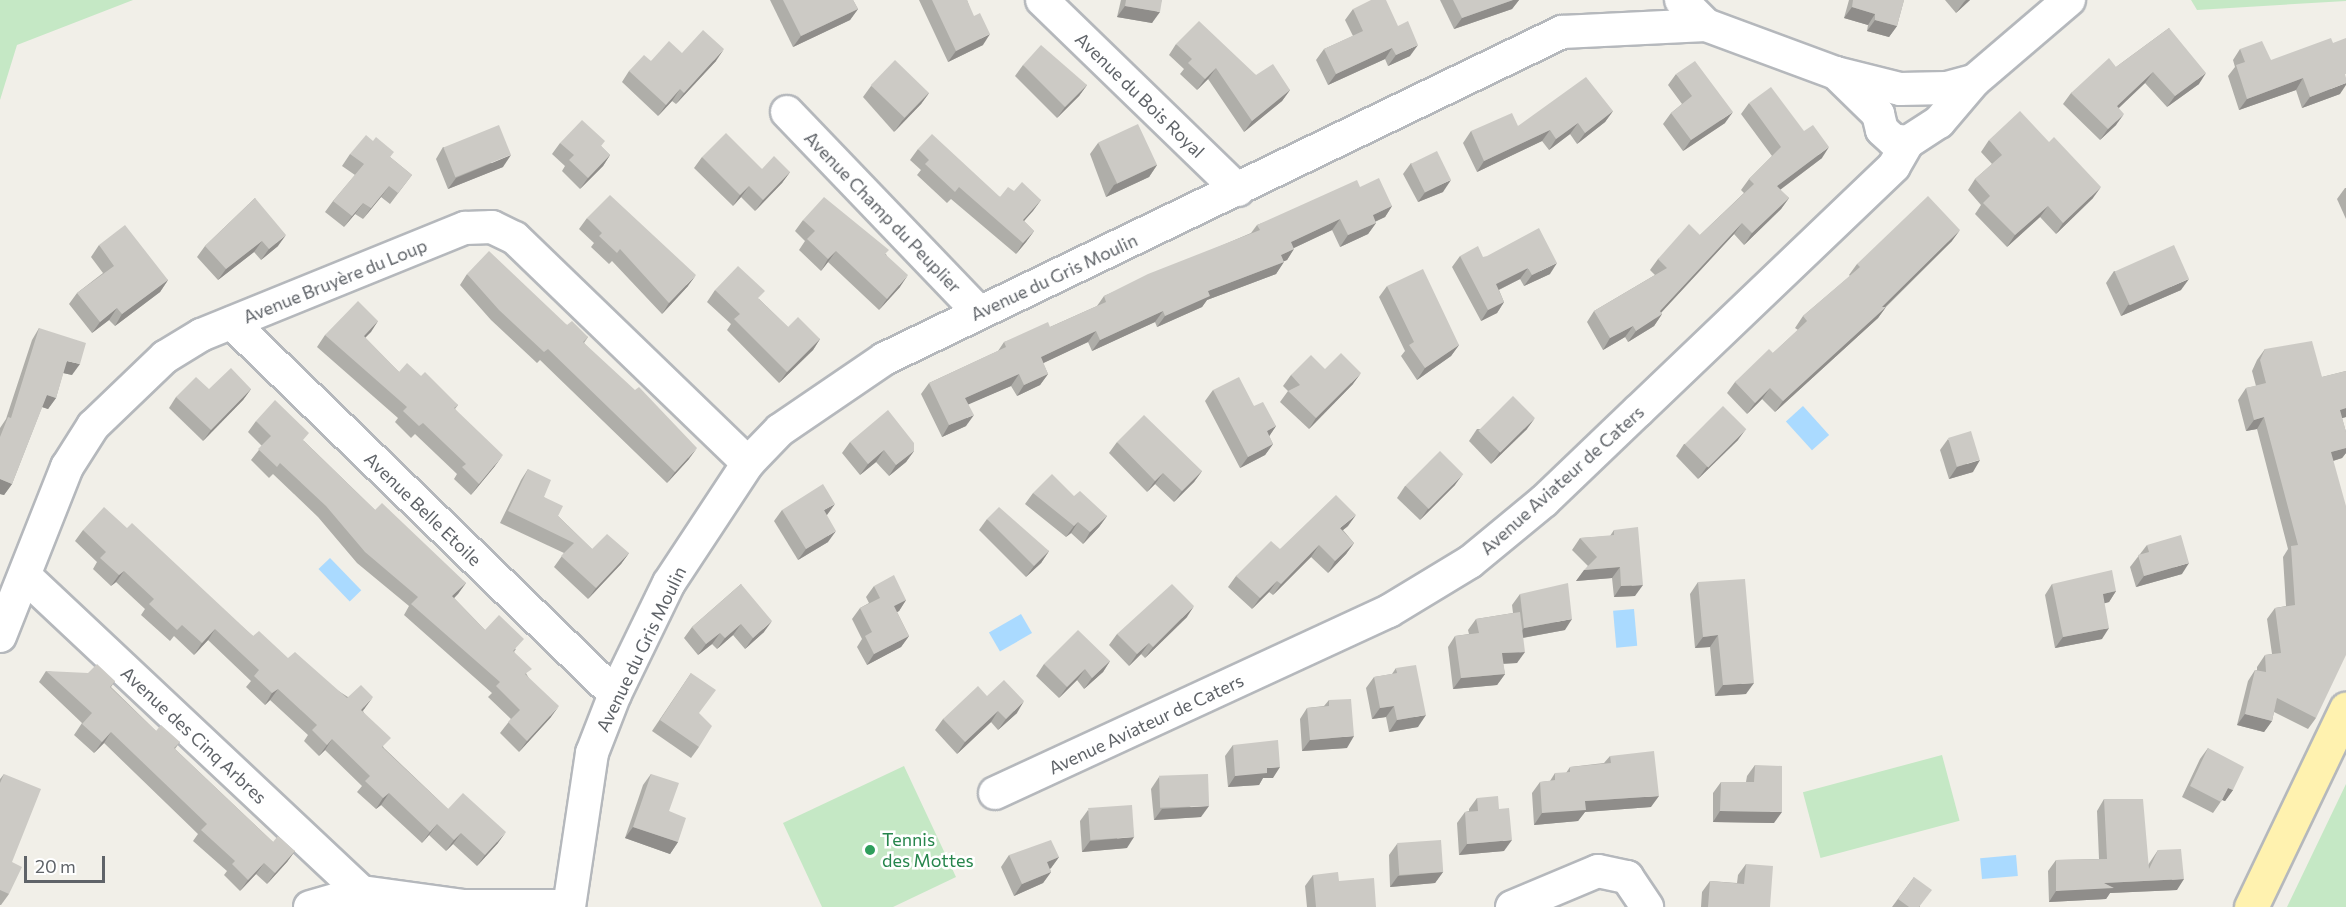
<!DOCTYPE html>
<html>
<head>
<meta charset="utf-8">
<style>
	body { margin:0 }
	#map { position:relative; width:2346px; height:907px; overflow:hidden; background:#f1efe8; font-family:Commissioner,sans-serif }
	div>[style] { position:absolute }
	.green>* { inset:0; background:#c5e8c5; transform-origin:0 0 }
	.water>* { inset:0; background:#aadaff; transform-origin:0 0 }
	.roads { filter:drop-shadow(2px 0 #b5b8bc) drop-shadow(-2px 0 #b5b8bc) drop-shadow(0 2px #b5b8bc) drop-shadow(0 -2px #b5b8bc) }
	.minor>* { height:32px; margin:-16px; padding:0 16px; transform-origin:16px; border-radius:16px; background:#fff }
	.major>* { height:33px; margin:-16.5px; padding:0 16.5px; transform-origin:16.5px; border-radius:16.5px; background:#fff2af }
	.wall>* { inset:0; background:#afaea9 }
	.shaded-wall>* { inset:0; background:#8f8d8a }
	.building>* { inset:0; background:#cccac5; transform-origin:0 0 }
	.dots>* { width:16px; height:16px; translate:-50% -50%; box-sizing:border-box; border:3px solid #fff; border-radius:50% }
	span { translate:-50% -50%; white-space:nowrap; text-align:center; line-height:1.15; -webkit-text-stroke:5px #fff; paint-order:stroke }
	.street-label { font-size:18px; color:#5f6368 }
	.leisure-label { font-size:18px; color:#27864d }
	.left { translate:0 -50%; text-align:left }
	.scale { position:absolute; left:24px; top:856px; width:81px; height:27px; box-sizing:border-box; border:3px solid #5f6368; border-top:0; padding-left:8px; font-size:18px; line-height:21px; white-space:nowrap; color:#5f6368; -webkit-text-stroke:4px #fff; paint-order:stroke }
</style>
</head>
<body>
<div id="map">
	<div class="green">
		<i style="clip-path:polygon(0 0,133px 0,17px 45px,0 100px)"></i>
		<i style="clip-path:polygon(2191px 0,2346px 0,2346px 1px,2197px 10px)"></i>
		<i style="left:1942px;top:755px;width:68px;height:144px;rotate:75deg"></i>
		<i style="clip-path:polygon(904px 766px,956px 877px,893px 907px,822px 907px,783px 823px)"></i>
		<i style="clip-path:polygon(2346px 784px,2346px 907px,2287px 907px)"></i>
	</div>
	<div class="water">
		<i style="left:1803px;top:406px;width:39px;height:23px;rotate:48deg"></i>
		<i style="left:330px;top:558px;width:45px;height:16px;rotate:46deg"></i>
		<i style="left:1634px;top:609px;width:37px;height:21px;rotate:85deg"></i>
		<i style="left:1021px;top:614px;width:22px;height:37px;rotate:60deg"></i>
		<i style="left:2016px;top:855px;width:21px;height:36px;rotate:85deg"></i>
	</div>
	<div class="roads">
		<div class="minor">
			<i style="left:1042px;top:0;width:273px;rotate:44.1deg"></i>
			<i style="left:1681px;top:0;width:35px;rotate:45deg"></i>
			<i style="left:1836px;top:73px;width:59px;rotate:44.3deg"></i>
			<i style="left:1878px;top:114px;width:16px;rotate:76deg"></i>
			<i style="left:1882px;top:130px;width:15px;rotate:42deg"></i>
			<i style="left:1893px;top:140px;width:15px;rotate:8deg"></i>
			<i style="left:1908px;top:142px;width:37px;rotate:-33deg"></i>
			<i style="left:1939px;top:122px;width:54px;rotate:-49.5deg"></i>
			<i style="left:1974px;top:81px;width:125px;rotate:-40.5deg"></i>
			<i style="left:787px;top:112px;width:277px;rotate:46.2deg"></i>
			<i style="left:232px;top:323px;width:533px;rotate:44.09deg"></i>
			<i style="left:26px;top:577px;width:461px;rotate:43.2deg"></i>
			<i style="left:0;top:636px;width:182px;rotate:-68.4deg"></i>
			<i style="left:67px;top:467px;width:49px;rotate:-57.6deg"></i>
			<i style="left:93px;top:426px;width:100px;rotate:-43.8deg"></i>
			<i style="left:165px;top:357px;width:42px;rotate:-31.4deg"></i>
			<i style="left:201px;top:335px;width:285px;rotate:-22.1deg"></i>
			<i style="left:465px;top:228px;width:27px;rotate:-2deg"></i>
			<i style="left:492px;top:227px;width:25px;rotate:26deg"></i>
			<i style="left:515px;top:238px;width:324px;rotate:44deg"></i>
			<i style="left:995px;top:793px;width:434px;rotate:-24.8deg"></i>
			<i style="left:1389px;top:611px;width:95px;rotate:-31.2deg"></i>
			<i style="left:1470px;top:562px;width:96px;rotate:-39.5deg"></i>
			<i style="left:1544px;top:501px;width:130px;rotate:-43.8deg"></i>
			<i style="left:1638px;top:411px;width:354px;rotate:-43.7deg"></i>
			<i style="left:1894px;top:166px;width:28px;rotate:-60deg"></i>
			<i style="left:310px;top:907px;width:54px;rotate:-16.1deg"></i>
			<i style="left:362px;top:892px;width:103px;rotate:7.8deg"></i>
			<i style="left:464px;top:906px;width:105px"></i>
			<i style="left:569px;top:907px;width:156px;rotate:-81.5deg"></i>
			<i style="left:592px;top:753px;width:63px;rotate:-68.7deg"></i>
			<i style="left:615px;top:694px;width:123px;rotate:-64.1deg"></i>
			<i style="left:669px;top:583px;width:144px;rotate:-56.6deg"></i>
			<i style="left:748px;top:463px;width:46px;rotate:-45.9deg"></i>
			<i style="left:780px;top:430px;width:126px;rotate:-34.3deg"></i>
			<i style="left:884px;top:359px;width:753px;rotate:-25.75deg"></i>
			<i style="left:1562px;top:32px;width:144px;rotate:-2.8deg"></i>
			<i style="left:1706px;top:25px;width:139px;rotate:20.3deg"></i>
			<i style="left:1836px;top:73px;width:66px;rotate:14deg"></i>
			<i style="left:1900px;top:89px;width:47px;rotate:-1.2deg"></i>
			<i style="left:1947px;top:88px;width:28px;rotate:-15deg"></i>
			<i style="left:1512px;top:907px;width:93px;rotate:-22.7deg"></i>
			<i style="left:1598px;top:871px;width:30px;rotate:12deg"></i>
			<i style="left:1627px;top:877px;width:36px;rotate:56deg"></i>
		</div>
		<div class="major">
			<i style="left:2251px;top:907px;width:220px;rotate:-64.4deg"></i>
		</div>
	</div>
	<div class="wall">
		<i style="clip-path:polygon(770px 0,853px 0,858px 9px,850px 20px,793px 47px)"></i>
		<i style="clip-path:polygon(919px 0,967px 0,983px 45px,948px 62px)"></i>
		<i style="clip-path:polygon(1121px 0,1162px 0,1152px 23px,1117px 17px)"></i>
		<i style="clip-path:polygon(1440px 0,1519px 0,1512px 9px,1454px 29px)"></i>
		<i style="clip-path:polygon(1849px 0,1904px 0,1897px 26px,1889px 37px,1867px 31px,1868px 25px,1844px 18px)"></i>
		<i style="clip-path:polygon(1945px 0,1970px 0,1956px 13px)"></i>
		<i style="clip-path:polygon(1353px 9px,1410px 56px,1388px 66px,1385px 59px,1328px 85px,1316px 60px,1324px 49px,1353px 36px,1345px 20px)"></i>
		<i style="clip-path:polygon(2169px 28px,2199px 84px,2167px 107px,2145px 83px,2119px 108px,2116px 125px,2100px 140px,2063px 104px,2071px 93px,2116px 67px)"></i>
		<i style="clip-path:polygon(1176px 44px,1256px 75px,1290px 90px,1282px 101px,1244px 132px,1208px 79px,1197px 90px,1180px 74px,1184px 69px,1169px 55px)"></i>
		<i style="clip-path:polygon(2240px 49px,2271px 60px,2340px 94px,2302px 108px,2296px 90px,2239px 110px,2228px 76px,2235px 67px,2233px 60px)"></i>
		<i style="clip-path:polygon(682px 53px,716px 61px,676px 104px,672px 101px,658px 116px,622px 82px,629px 71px,651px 61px)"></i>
		<i style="clip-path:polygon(1023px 65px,1087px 85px,1079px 96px,1057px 118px,1015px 76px)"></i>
		<i style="clip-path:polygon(1676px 74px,1725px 123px,1683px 151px,1663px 124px,1671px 113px,1682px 104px,1668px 85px)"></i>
		<i style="clip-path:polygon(871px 86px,929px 93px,921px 104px,894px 132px,863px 97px)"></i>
		<i style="clip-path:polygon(1749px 103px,1822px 158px,1780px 190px,1789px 198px,1781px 209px,1744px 245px,1734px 234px,1661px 313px,1662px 314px,1654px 326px,1628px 342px,1625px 337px,1603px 350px,1587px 322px,1594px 311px,1655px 275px,1650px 270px,1658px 259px,1700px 235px,1744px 193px,1741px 190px,1749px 179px,1772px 156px,1741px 114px)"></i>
		<i style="clip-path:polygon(1613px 111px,1605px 122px,1577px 144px,1570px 134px,1549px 150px,1542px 141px,1477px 172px,1463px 143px,1471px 131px,1518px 126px)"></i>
		<i style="clip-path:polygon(1989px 140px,2093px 198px,2056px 234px,2040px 217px,2007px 247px,1975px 214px,1981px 205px,1968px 190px,1975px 179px,1992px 164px,1981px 152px)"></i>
		<i style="clip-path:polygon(560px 143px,601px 146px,610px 155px,603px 166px,580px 189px,562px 171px,565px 166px,552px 154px)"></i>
		<i style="clip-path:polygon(1098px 143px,1157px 165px,1149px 177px,1106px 197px,1090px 154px)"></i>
		<i style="clip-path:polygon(443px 147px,503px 167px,448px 189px,436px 159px)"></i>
		<i style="clip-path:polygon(918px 149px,1000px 197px,1014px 191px,1041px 200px,1024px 221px,1034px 231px,1026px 242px,1016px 254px,951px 199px,947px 203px,917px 175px,921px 170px,910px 160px)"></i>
		<i style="clip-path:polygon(350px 154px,390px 157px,412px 175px,390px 204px,381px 197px,363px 219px,355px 214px,344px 227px,325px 212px,333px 201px,355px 175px,342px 166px)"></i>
		<i style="clip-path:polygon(702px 157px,762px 169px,790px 172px,782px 183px,755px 211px,741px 197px,733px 206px,694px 168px)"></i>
		<i style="clip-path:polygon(1411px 163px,1443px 192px,1418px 202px,1403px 174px)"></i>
		<i style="clip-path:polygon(1360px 187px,1392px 206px,1385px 217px,1375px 222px,1376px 223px,1368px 234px,1340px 247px,1332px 230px,1294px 248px,1287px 260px,1284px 261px,1276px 274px,1207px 300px,1202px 307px,1157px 327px,1155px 322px,1092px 351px,1088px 342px,1043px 363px,1048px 374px,1040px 385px,1017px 396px,1011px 386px,968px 404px,966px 426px,942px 437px,921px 394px,929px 383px,998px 351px,1004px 342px,1050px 327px,1097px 306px,1104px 296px,1251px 233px,1257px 225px)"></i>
		<i style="clip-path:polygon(2345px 188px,2346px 188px,2346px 219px,2337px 199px)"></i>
		<i style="clip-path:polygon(255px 198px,278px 246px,261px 260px,254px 252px,218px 280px,197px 257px,205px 246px)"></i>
		<i style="clip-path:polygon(587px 218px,688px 286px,662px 314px,612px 261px,609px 264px,591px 247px,594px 243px,579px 229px)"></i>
		<i style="clip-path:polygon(803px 220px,886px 254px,900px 287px,879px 310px,828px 262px,821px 271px,799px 250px,805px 241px,795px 231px)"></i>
		<i style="clip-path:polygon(1952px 241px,1886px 307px,1878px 318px,1775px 412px,1762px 399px,1747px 414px,1727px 393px,1735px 382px,1773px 353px,1798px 330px,1795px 328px,1803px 316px,1850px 276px,1849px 275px,1857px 264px)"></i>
		<i style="clip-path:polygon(99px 245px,168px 280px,160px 292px,115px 326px,109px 320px,92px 333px,69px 304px,77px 293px,103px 273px,91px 257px)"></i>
		<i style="clip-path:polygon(1460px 256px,1483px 257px,1550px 274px,1524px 286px,1520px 279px,1499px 290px,1504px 302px,1497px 313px,1481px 321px,1452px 267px)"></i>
		<i style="clip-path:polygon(2114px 271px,2181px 290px,2121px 316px,2106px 283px)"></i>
		<i style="clip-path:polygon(467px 274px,567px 325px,588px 337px,584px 343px,689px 459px,667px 483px,540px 360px,537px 363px,491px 320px,460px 285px)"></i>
		<i style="clip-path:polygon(1387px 286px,1459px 345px,1451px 356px,1417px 380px,1401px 356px,1405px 351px,1379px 297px)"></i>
		<i style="clip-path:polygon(715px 290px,759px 299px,788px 327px,820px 339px,813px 350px,779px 383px,727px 330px,731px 324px,707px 302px)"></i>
		<i style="clip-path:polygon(378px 321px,365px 338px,399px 372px,421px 376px,458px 405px,455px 409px,495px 466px,471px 495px,454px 479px,457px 474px,415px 434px,411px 438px,395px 422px,398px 418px,317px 347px,325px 335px)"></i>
		<i style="clip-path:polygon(39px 328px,72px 375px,63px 373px,56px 398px,48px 409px,42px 407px,12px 484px,4px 495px,0 494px,0 428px,6px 419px,32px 340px)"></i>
		<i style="clip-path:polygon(2265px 349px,2322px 377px,2346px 371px,2346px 417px,2342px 418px,2346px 432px,2346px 453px,2342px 458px,2333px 461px,2316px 718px,2308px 729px,2274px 712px,2272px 721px,2264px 732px,2237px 725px,2248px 681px,2255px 670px,2257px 670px,2257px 667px,2265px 655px,2272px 654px,2267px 619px,2275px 608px,2286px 606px,2283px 557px,2288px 549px,2257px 429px,2246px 431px,2238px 400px,2246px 388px,2256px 386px,2252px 371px,2257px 360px)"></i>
		<i style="clip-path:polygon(1325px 369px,1353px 384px,1309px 429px,1280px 402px,1288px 391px,1283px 386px,1291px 375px)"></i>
		<i style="clip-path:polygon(209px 389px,251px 389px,243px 400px,203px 441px,169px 408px,176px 397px)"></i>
		<i style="clip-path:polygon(1213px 390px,1254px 406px,1276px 426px,1269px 436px,1273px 444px,1265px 455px,1240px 468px,1205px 401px)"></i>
		<i style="clip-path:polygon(256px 421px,304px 441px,375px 510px,466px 583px,454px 598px,485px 630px,516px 649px,514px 652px,551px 717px,519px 752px,500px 733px,511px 719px,488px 697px,492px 693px,404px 615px,409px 606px,357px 563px,318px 517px,273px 474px,269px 478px,251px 460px,262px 446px,248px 432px)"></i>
		<i style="clip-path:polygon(1477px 429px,1527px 429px,1491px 464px,1469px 441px)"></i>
		<i style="clip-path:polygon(1948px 439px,1973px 472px,1949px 479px,1940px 450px)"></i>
		<i style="clip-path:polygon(1738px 440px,1698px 479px,1676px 456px,1684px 444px)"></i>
		<i style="clip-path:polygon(850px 442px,914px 451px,906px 462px,889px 476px,876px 462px,860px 475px,842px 453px)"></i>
		<i style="clip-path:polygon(1117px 442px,1202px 471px,1194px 482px,1174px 502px,1155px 484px,1147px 492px,1109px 453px)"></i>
		<i style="clip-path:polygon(528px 469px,544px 497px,558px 516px,592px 549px,629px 553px,621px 564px,588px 599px,554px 567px,564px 553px,500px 523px,521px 480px)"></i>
		<i style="clip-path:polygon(1455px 485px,1420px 520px,1397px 498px,1405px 486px)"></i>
		<i style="clip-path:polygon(1033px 493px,1074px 496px,1107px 516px,1099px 527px,1083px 544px,1071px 533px,1066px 537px,1025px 504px)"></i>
		<i style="clip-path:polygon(782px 510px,827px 515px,828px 542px,798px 560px,774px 521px)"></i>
		<i style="clip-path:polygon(987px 519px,1049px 551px,1041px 563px,1026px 577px,979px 530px)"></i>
		<i style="clip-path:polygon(1348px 526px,1343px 530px,1354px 543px,1346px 554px,1328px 573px,1311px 557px,1273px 595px,1269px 592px,1252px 609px,1228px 587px,1236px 576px,1280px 549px)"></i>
		<i style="clip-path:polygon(127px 528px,253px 636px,365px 708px,363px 711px,384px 748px,448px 809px,498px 843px,477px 866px,453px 844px,446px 851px,429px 835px,422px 843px,381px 805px,376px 809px,357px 792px,362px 786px,325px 750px,319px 756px,304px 741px,308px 735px,270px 700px,265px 705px,246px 687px,251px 681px,208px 640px,194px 655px,174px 636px,170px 641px,141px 615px,145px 609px,116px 582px,111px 586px,93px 569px,97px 562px,75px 541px,83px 530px)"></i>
		<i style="clip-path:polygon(1614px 530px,1635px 596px,1614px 597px,1612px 578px,1576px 581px,1588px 566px,1572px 550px,1580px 538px,1610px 536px)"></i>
		<i style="clip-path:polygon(2147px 545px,2182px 574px,2136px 587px,2130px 567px)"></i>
		<i style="clip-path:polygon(1698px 582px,1746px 694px,1715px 696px,1710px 647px,1695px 648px,1690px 594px)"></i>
		<i style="clip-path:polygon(741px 584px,764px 632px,745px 649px,733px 635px,717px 649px,712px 644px,698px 655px,684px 638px,692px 627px)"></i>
		<i style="clip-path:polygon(2052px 584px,2116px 591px,2109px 602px,2104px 603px,2102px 639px,2055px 648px,2045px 595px)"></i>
		<i style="clip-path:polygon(874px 586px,906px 600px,899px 611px,897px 612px,909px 636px,901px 647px,867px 665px,857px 647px,862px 639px,852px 619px,860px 608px,869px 603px,866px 597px)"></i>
		<i style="clip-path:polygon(1520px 594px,1565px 630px,1523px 638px,1517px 663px,1503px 664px,1505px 674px,1497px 685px,1453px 689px,1448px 647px,1455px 636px,1469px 634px,1468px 630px,1476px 619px,1513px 613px,1512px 605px)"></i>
		<i style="clip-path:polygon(1187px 617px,1145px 658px,1141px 654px,1129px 666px,1109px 645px,1117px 634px)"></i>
		<i style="clip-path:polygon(1110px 661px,1103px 672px,1084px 689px,1077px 680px,1059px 698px,1036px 676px,1044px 664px)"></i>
		<i style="clip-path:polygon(1396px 668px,1418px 727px,1389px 732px,1386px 717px,1372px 719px,1366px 688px,1374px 677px,1392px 674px)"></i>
		<i style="clip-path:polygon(46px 671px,115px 681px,111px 687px,156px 731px,180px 742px,175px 749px,273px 842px,295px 851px,287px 862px,267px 884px,256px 874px,240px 891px,224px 875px,227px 871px,193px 841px,198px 834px,104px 743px,94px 753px,74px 735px,82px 723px,39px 682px)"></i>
		<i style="clip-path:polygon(691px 673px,699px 713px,699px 747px,691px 758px,652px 731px)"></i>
		<i style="clip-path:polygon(987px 696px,1017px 713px,998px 730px,991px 722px,957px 754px,935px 730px,943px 719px)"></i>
		<i style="clip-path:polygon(1329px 700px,1347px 748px,1302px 751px,1300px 719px,1307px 708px,1324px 706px)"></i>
		<i style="clip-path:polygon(1233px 745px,1273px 778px,1263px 778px,1259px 785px,1228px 787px,1225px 756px)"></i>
		<i style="clip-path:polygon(2208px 748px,2233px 790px,2225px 801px,2222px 800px,2213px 813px,2182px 797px,2200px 759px)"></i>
		<i style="clip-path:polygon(1610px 756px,1651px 807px,1585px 812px,1578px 821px,1534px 825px,1532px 793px,1540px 782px,1550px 781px,1555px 773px,1566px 773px,1570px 767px,1604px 763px)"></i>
		<i style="clip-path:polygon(1755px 765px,1774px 823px,1713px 822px,1713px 793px,1721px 782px,1746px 782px,1747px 776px)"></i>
		<i style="clip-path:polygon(4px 774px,9px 894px,1px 905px,0 905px,0 779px)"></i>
		<i style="clip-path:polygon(651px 774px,669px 811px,678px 842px,670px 854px,625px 838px,643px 785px)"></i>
		<i style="clip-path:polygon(1159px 777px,1201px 817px,1154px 820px,1151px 789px)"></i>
		<i style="clip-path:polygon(1477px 798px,1499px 809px,1504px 851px,1459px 855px,1457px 823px,1465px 812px,1469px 811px,1469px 809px)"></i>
		<i style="clip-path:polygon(2104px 799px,2148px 865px,2158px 850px,2177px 890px,2110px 893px,2106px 899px,2049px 902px,2048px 871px,2056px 860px,2099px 859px,2097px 811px)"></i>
		<i style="clip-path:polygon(1088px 810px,1127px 848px,1082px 852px,1080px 821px)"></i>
		<i style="clip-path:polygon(1397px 844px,1443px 872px,1435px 883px,1390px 887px,1389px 855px)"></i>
		<i style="clip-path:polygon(1009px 855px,1059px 857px,1051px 868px,1050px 869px,1051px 872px,1043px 883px,1014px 896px,1001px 867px)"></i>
		<i style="clip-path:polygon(1746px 864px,1770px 907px,1701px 907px,1702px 892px,1710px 881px,1737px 883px,1738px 875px)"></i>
		<i style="clip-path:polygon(1313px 875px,1339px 881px,1376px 907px,1307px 907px,1305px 886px)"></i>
		<i style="clip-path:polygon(1914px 877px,1920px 907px,1892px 907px)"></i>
	</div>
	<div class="shaded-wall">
		<i style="clip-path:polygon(1513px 0,1519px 0,1512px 9px,1454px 29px,1462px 18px)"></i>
		<i style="clip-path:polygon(1966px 0,1970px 0,1956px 13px,1964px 2px)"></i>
		<i style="clip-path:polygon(1125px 6px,1160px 12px,1152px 23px,1117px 17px)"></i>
		<i style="clip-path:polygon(1852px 7px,1875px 14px,1868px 25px,1844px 18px)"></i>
		<i style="clip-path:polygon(858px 9px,850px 20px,793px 47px,801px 36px)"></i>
		<i style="clip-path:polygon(1875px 20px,1897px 26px,1889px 37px,1867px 31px)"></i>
		<i style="clip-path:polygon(990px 34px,983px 45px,948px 62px,956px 51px)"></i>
		<i style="clip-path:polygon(1418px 45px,1410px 56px,1388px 66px,1396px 55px)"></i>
		<i style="clip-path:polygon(1392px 48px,1385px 59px,1328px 85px,1336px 74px)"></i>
		<i style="clip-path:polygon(724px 49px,716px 61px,676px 104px,684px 93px)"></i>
		<i style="clip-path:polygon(1216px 68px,1208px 79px,1197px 90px,1205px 79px)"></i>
		<i style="clip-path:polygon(2153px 72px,2145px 83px,2109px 117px,2117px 106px)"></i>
		<i style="clip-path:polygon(2206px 73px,2199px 84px,2167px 107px,2175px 96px)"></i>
		<i style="clip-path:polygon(2303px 78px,2296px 90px,2239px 110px,2247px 99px)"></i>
		<i style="clip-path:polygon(2346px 83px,2346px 85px,2340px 94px,2302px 108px,2310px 97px)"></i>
		<i style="clip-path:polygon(1087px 85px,1079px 96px,1057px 118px,1065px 107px)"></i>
		<i style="clip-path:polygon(680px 89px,672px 101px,658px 116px,666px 105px)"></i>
		<i style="clip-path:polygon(1290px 90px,1282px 101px,1244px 132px,1252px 121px)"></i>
		<i style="clip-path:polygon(929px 93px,921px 104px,894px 132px,902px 121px)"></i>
		<i style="clip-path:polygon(1613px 111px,1605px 122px,1577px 144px,1585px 133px)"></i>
		<i style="clip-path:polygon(1733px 112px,1725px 123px,1683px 151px,1691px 140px)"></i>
		<i style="clip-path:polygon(2124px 114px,2116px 125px,2100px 140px,2108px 129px)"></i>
		<i style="clip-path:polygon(1578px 123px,1570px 134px,1549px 150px,1556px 139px)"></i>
		<i style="clip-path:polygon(1550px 130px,1542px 141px,1477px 172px,1484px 161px)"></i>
		<i style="clip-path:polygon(1829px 147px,1822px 158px,1769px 198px,1777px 186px)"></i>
		<i style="clip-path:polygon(511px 155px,503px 167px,448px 189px,456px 178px)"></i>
		<i style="clip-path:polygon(610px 155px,603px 166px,580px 189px,588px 178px)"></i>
		<i style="clip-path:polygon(1157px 165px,1149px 177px,1106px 197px,1114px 185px)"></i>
		<i style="clip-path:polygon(790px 172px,782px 183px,755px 211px,763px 200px)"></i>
		<i style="clip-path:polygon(1451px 180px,1443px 192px,1418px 202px,1426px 191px)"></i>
		<i style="clip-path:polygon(389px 186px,381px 197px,363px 219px,371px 208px)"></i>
		<i style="clip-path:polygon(749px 186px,741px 197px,733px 206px,740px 195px)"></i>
		<i style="clip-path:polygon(2101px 187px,2093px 198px,2056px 234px,2063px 223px)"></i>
		<i style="clip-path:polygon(1789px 198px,1781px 209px,1744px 245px,1752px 233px)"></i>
		<i style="clip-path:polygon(1041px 200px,1033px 211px,1015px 231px,1023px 220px)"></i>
		<i style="clip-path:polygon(363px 203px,355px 214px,344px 227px,352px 216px)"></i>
		<i style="clip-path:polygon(1392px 206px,1385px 217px,1365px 226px,1373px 215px)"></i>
		<i style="clip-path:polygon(2048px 206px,2040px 217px,2007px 247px,2015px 235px)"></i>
		<i style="clip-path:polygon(1340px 219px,1332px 230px,1283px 253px,1291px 242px)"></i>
		<i style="clip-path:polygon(1376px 223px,1368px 234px,1340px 247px,1348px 235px)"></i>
		<i style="clip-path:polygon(1742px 223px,1734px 234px,1655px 319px,1662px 314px,1654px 326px,1628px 342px,1636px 331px,1660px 311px)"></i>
		<i style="clip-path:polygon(1960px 230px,1952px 241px,1884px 308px,1886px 307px,1878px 318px,1775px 412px,1783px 401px)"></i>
		<i style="clip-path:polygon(1034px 231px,1026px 242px,1016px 254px,1023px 243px)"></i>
		<i style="clip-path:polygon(286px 235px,278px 246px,261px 260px,269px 249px)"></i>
		<i style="clip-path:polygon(262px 241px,254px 252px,218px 280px,226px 269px)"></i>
		<i style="clip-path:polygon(1294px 249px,1287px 260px,1273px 266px,1281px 255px)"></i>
		<i style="clip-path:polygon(836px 251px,828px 262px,821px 271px,828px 259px)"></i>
		<i style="clip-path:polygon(1284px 262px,1276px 274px,1207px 300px,1202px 307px,1157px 327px,1165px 316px,1208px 291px)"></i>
		<i style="clip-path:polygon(1557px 263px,1550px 274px,1524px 286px,1532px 275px)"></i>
		<i style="clip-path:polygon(1528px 268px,1520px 279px,1488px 295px,1496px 284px)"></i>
		<i style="clip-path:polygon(696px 275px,688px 286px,662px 314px,669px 303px)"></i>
		<i style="clip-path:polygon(908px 275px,900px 287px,879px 310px,887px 299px)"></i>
		<i style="clip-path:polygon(2189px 279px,2181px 290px,2121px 316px,2128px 305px)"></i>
		<i style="clip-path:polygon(168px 280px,160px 292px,115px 326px,122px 314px)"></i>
		<i style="clip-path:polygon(1504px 302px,1497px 313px,1481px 321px,1488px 310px)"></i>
		<i style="clip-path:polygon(117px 308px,109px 320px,92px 333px,100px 322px)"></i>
		<i style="clip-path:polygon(1163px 311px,1155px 322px,1092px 351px,1100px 340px)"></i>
		<i style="clip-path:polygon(378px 321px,371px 332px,356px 347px,364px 336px)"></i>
		<i style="clip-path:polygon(1633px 326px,1625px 337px,1603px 350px,1610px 338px)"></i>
		<i style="clip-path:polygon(1096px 331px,1088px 342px,1033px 368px,1041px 357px)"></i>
		<i style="clip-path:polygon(820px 339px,813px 350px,779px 383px,787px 372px)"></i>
		<i style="clip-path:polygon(1459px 345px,1451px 356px,1417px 380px,1425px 368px)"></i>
		<i style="clip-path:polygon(67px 361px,80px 364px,72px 375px,59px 372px)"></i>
		<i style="clip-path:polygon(1361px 373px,1353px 384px,1309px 429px,1316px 418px)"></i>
		<i style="clip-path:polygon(1019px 374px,1011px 386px,958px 409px,965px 398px)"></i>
		<i style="clip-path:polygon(1048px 374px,1040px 385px,1017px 396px,1024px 385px)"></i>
		<i style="clip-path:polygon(1770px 388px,1762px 399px,1747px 414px,1755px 403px)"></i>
		<i style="clip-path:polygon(251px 389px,243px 400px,203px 441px,211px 430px)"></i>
		<i style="clip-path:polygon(47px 395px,56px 398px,48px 409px,39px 406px)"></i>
		<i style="clip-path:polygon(2346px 408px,2346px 417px,2332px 421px,2340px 410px)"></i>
		<i style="clip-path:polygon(974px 415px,966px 426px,942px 437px,949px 425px)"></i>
		<i style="clip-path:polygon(2264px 417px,2257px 429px,2246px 431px,2254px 420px)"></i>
		<i style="clip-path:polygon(1535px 418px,1527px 429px,1491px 464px,1499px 453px)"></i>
		<i style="clip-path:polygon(1276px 426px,1268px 438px,1267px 431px)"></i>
		<i style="clip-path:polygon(1746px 429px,1738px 440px,1698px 479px,1706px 468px)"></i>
		<i style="clip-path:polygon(1273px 444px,1265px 455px,1240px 468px,1248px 457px)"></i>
		<i style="clip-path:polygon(697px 448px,689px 459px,667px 483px,675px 472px)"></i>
		<i style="clip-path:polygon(2346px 448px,2346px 453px,2342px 458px,2323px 464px,2331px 452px)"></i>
		<i style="clip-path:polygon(884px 450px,876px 462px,860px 475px,868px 464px)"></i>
		<i style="clip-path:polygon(914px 451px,906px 462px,889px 476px,896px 465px)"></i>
		<i style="clip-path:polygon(503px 455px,495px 466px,471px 495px,479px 484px)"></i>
		<i style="clip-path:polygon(1980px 460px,1973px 472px,1949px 479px,1957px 467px)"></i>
		<i style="clip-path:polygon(1202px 471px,1194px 482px,1174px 502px,1182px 491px)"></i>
		<i style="clip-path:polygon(1163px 473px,1155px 484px,1147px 492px,1155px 481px)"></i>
		<i style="clip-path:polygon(1463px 474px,1455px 485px,1420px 520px,1428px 509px)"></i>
		<i style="clip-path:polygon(0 479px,12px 484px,4px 495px,0 494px)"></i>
		<i style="clip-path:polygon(835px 504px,827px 515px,816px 521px,824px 510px)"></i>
		<i style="clip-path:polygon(1356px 515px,1348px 526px,1332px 539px,1340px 528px)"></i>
		<i style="clip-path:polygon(1107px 516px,1099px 527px,1083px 544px,1090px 532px)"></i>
		<i style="clip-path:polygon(1078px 522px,1071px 533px,1066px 537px,1074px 526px)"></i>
		<i style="clip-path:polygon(836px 531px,828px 542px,798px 560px,806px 549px)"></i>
		<i style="clip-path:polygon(1354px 543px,1346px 554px,1328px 573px,1335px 561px)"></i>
		<i style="clip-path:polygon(1319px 545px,1311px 557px,1273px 595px,1281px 584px)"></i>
		<i style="clip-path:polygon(1049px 551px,1041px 563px,1026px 577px,1034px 566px)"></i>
		<i style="clip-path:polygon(629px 553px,621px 564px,588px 599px,596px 588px)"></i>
		<i style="clip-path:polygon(2189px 563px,2182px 574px,2136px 587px,2144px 576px)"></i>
		<i style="clip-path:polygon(1620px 567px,1612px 578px,1576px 581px,1584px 570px)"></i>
		<i style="clip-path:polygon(124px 571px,116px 582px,111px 586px,119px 575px)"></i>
		<i style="clip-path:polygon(1277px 581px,1269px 592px,1252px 609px,1260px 598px)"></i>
		<i style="clip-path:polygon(466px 583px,458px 594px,445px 607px,452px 596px)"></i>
		<i style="clip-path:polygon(1643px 585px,1635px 596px,1614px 597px,1621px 586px)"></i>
		<i style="clip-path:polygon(2116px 591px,2109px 602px,2095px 606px,2103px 594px)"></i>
		<i style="clip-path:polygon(906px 600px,899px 611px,886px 618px,894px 606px)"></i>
		<i style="clip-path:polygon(1194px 606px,1187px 617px,1145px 658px,1153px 647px)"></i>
		<i style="clip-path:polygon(1572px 619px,1565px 630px,1516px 639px,1524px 628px)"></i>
		<i style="clip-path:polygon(772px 621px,764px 632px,745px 649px,753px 638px)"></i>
		<i style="clip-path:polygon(741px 624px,733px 635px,717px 649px,725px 638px)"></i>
		<i style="clip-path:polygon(2109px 628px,2102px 639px,2055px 648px,2063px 637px)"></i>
		<i style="clip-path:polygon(215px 629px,208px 640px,194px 655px,202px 643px)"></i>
		<i style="clip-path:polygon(720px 633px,712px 644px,698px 655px,706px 644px)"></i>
		<i style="clip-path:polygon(1718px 635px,1710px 647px,1695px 648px,1703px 637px)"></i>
		<i style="clip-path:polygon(909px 636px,901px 647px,867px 665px,874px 654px)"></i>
		<i style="clip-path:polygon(1149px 643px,1141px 654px,1129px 666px,1137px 654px)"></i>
		<i style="clip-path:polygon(1525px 652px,1517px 663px,1494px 664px,1502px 653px)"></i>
		<i style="clip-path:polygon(1110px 661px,1103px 672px,1084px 689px,1092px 678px)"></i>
		<i style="clip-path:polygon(1085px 669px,1077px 680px,1059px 698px,1067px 687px)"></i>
		<i style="clip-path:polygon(1505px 674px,1497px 685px,1453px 689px,1461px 678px)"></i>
		<i style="clip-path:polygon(1754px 683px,1746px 694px,1715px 696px,1723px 685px)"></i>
		<i style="clip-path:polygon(278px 689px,270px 700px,265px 705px,272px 693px)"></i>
		<i style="clip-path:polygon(373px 697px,365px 708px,353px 721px,361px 710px)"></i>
		<i style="clip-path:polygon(1024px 701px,1017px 713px,998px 730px,1006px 719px)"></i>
		<i style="clip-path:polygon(559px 706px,551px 717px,519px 752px,527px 741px)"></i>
		<i style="clip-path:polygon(1394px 706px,1386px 717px,1372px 719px,1380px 708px)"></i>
		<i style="clip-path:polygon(998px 711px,991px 722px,957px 754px,965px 742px)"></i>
		<i style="clip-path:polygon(2245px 714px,2272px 721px,2264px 732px,2237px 725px)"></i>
		<i style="clip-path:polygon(1426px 715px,1418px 727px,1389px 732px,1397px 720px)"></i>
		<i style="clip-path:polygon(111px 732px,104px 743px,94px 753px,102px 742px)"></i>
		<i style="clip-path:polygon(1354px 736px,1347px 748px,1302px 751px,1310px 740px)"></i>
		<i style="clip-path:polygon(332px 739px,325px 750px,319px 756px,327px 745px)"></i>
		<i style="clip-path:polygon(1280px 767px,1273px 778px,1263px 778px,1259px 785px,1228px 787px,1235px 776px,1267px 768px)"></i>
		<i style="clip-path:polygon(2228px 788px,2233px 790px,2225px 801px,2220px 799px)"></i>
		<i style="clip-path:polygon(389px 793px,381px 805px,376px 809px,383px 798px)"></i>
		<i style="clip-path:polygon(1659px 796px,1651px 807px,1585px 812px,1578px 821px,1534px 825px,1542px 813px,1585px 801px)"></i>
		<i style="clip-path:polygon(1209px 806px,1201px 817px,1154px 820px,1162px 809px)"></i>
		<i style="clip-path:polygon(1720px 811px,1782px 812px,1774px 823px,1713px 822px)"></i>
		<i style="clip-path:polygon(437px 824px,429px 835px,422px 843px,430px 832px)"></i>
		<i style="clip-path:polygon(633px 827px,678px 842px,670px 854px,625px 838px)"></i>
		<i style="clip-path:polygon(506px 832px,498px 843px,477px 866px,485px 855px)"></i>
		<i style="clip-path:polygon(461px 833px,453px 844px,446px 851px,454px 840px)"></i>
		<i style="clip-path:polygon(1134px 837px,1127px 848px,1082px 852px,1090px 841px)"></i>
		<i style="clip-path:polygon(1512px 840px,1504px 851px,1459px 855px,1467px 844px)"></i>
		<i style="clip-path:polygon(295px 851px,287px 862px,267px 884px,275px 873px)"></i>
		<i style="clip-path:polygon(1059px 857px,1051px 868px,1039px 874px,1047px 862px)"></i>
		<i style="clip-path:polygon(264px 863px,256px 874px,240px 891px,248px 880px)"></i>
		<i style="clip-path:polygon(1051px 872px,1043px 883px,1014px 896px,1022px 884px)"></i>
		<i style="clip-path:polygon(1443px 872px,1435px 883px,1390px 887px,1398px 876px)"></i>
		<i style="clip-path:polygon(2184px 879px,2177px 890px,2110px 893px,2106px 899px,2049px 902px,2056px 891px,2104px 883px)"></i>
	</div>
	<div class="building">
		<i style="clip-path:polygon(783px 0,853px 0,858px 9px,801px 36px)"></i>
		<i style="clip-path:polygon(932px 0,967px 0,974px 16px,980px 13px,990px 34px,956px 51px)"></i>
		<i style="clip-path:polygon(1126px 0,1162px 0,1160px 12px,1125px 6px)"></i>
		<i style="clip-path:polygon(1371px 0,1386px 0,1398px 26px,1408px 21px,1418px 45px,1396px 55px,1392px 48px,1336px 74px,1324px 49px,1363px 31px,1353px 9px)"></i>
		<i style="clip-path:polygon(1453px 0,1513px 0,1462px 18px)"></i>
		<i style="clip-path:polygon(1853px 0,1904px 0,1897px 26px,1875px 20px,1875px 14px,1852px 7px)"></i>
		<i style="clip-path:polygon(1199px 21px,1256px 75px,1273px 64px,1290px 90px,1252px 121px,1216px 68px,1205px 79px,1188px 63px,1192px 59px,1176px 44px)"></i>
		<i style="clip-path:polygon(2169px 28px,2206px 73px,2175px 96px,2153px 72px,2117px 106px,2124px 114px,2108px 129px,2071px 93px,2109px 58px,2116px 67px)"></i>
		<i style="clip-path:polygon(703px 30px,724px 49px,684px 93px,680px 89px,666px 105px,629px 71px,644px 55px,651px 61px,669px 41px,682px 53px)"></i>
		<i style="clip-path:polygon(2331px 38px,2333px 43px,2346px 38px,2346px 74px,2345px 74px,2346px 78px,2346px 83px,2310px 97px,2303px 78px,2247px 99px,2236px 65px,2245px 62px,2240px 49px,2262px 41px,2271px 60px)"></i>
		<i style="clip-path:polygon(1041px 45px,1087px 85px,1065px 107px,1023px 65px)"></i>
		<i style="left:895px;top:60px;width:47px;height:35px;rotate:44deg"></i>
		<i style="clip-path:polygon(1695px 61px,1733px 112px,1691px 140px,1671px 113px,1692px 96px,1676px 74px)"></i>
		<i style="clip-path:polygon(1586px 77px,1613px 111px,1585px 133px,1578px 123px,1556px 139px,1550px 130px,1484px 161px,1471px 131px,1512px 113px,1518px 126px)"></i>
		<i style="clip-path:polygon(1771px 87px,1804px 131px,1813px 125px,1829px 147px,1777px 186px,1789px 198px,1752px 233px,1742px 223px,1660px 311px,1662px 314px,1636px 331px,1633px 326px,1610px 338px,1594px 311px,1667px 268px,1658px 259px,1689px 224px,1700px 235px,1754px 184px,1749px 179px,1781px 147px,1749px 103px)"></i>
		<i style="clip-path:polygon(2020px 111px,2049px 142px,2054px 137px,2101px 187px,2063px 223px,2048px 206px,2015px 235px,1983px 203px,1990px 196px,1975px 179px,2002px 155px,1989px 140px)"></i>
		<i style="clip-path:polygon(582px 120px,605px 141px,601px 146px,610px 155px,588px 178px,569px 160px,574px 155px,560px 143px)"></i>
		<i style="left:1138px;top:124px;width:45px;height:44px;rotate:65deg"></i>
		<i style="left:499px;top:125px;width:32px;height:60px;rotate:68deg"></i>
		<i style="clip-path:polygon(726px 133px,762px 169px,774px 156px,790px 172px,763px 200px,749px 186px,740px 195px,702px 157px)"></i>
		<i style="clip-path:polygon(932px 134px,1000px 197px,1008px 187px,1014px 191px,1022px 182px,1041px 200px,1023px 220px,1034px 231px,1023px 243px,959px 187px,955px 192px,925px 164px,929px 160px,918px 149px)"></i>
		<i style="clip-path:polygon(366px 135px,373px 141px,376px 137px,394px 152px,390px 157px,412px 175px,398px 193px,389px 186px,371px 208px,363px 203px,352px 216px,333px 201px,364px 164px,350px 154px)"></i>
		<i style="left:1437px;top:151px;width:32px;height:29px;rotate:64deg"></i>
		<i style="clip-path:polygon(1379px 178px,1392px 206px,1373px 215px,1376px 223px,1348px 235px,1340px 219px,1291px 242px,1294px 249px,1281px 255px,1284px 262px,1208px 291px,1210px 296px,1165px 316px,1163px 311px,1100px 340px,1096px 331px,1041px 357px,1048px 374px,1024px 385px,1019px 374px,965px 398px,974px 415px,949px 425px,929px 383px,1006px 347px,1004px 342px,1048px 322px,1050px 327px,1106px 302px,1104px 296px,1148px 274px,1260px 230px,1257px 225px,1357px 180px,1360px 187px)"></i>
		<i style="clip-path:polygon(610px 195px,696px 275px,669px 303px,620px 249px,617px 253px,599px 236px,602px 233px,587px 218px)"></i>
		<i style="clip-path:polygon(1928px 196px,1960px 230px,1882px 307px,1886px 307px,1783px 401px,1770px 388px,1755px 403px,1735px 382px,1769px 349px,1773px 353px,1807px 321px,1803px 316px,1860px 267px,1857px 264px)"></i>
		<i style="clip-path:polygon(824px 197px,889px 250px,885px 254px,908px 275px,887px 299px,836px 251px,828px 259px,807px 239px,815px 231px,803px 220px)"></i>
		<i style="clip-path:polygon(255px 198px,286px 235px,269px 249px,262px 241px,226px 269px,205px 246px)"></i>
		<i style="clip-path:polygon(125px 225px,168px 280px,122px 314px,117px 308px,100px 322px,77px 293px,114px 266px,99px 245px)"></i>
		<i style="clip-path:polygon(1539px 228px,1557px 263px,1532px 275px,1528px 268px,1496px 284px,1504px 302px,1488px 310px,1460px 256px,1478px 246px,1483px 257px,1487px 256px)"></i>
		<i style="left:2174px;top:245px;width:37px;height:65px;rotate:66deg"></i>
		<i style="clip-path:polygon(489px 251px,567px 325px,572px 321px,588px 337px,583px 342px,635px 390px,639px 387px,697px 448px,675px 472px,548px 349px,544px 352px,499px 310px,467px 274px)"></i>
		<i style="clip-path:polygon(738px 266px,765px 291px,758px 298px,788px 327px,798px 317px,820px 339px,787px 372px,734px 319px,740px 314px,715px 290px)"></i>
		<i style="clip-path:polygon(1423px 269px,1459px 345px,1425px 368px,1409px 345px,1414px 342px,1387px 286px)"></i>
		<i style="clip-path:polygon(358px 301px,378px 321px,364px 336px,399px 372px,407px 363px,421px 376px,425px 372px,458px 405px,454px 408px,503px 455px,479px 484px,462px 467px,466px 464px,423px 423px,419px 426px,403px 411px,407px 407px,325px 335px)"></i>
		<i style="clip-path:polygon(39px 328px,86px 343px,80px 364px,67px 361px,56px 398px,47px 395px,12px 484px,0 479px,0 437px,8px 417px,11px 418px)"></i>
		<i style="clip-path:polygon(2312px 341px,2322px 377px,2346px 371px,2346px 408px,2340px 410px,2346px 432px,2346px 448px,2331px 452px,2346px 506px,2346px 655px,2316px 718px,2277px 698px,2272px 721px,2245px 714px,2255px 670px,2266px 672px,2265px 655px,2281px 653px,2275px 608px,2295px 605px,2291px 546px,2298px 545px,2264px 417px,2254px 420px,2246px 388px,2266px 383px,2260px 360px,2265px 349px)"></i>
		<i style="clip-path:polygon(1341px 353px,1361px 373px,1316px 418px,1288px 391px,1300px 385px,1291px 375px,1311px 355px,1325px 369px)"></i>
		<i style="clip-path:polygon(231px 368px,251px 389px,211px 430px,176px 397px,196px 377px,209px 389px)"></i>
		<i style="clip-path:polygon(1239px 377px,1254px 406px,1263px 402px,1276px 426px,1267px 431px,1273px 444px,1248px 457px,1213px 390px)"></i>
		<i style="left:1513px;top:396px;width:31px;height:49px;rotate:45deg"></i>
		<i style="clip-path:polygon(275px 400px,309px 433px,303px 440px,375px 510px,382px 503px,466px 583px,452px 596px,485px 630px,499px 615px,524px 639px,513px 651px,532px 669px,525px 674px,559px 706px,527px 741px,508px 722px,520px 710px,496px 686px,500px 682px,411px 604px,418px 597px,365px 552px,326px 506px,280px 463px,277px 467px,258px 449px,271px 436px,256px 421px)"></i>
		<i style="left:1723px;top:406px;width:33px;height:54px;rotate:45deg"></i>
		<i style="clip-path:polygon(888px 410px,914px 443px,914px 451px,896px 465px,884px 450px,868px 464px,850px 442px)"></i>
		<i style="clip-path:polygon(1144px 415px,1202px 471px,1182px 491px,1163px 473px,1155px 481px,1117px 442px)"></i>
		<i style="left:1971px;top:431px;width:30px;height:24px;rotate:73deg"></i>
		<i style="left:1440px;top:451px;width:33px;height:49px;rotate:45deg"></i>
		<i style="clip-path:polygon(528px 469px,551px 480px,544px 497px,563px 506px,558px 516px,592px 549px,607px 534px,629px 553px,596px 588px,561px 556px,574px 543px,508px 511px)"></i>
		<i style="clip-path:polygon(1052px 474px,1074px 496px,1080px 491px,1107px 516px,1090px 532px,1078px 522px,1074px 526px,1033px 493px)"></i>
		<i style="clip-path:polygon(823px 484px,835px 504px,824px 510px,836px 531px,806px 549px,782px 510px)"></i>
		<i style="clip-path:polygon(1336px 495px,1356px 515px,1340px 528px,1354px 543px,1335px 561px,1319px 545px,1281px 584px,1277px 581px,1260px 598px,1236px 576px,1271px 541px,1280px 549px)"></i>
		<i style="clip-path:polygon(104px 507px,127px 528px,132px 523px,253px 636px,259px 631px,288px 658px,295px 652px,347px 698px,361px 685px,373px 697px,361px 710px,391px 738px,382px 747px,448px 809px,463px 793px,506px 832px,485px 855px,461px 833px,454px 840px,437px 824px,430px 832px,389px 793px,383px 798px,365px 781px,370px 776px,332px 739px,327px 745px,312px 730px,317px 725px,278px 689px,272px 693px,254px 676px,259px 670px,215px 629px,202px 643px,182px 625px,177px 630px,149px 604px,154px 599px,124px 571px,119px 575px,100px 558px,106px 552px,83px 530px)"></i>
		<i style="clip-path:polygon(999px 507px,1049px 551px,1034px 566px,987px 519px)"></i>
		<i style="clip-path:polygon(1638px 527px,1643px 585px,1621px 586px,1620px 567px,1584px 570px,1597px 557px,1580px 538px,1614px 535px,1614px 530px)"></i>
		<i style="clip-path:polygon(2181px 535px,2189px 563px,2144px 576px,2138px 555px,2149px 552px,2147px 545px)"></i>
		<i style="clip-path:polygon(2112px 570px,2116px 591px,2103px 594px,2109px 628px,2063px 637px,2052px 584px)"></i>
		<i style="clip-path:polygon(894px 575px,906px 600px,894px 606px,909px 636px,874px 654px,865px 636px,872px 632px,860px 608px,880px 598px,874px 586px)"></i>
		<i style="clip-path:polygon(1745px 579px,1754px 683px,1723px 685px,1718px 635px,1703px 637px,1698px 582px)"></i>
		<i style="clip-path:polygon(1568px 583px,1572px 619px,1524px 628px,1520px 594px)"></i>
		<i style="clip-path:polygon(741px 584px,772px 621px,753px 638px,741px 624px,725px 638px,720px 633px,706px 644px,692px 627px)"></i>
		<i style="clip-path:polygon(1172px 584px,1194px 606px,1153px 647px,1149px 643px,1137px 654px,1117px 634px)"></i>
		<i style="clip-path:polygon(1520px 612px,1525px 652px,1502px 653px,1505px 674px,1461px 678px,1455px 636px,1479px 633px,1476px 619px)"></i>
		<i style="clip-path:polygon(1078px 630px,1110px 661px,1092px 678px,1085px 669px,1067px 687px,1044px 664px)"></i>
		<i style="clip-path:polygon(97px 664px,115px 681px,110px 687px,156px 731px,161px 725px,180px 742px,174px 748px,273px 842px,278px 836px,295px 851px,275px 873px,264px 863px,248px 880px,232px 864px,235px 861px,201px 830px,207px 824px,111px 732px,102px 742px,82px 724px,92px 713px,46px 671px,88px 673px)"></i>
		<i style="clip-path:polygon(1416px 665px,1426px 715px,1397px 720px,1394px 706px,1380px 708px,1374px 677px,1397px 673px,1396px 668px)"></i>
		<i style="clip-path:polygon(691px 673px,716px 690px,699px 713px,712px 726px,699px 747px,660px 720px)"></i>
		<i style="clip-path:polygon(1004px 680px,1024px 701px,1006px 719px,998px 711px,965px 742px,943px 719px,978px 686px,987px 696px)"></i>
		<i style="clip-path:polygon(1351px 699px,1354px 736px,1310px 740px,1307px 708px,1329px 706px,1329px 700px)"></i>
		<i style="clip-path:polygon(1278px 740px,1280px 767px,1267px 768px,1267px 773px,1235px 776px,1233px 745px)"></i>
		<i style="clip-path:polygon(2208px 748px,2244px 767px,2233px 790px,2228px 788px,2221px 802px,2190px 786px)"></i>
		<i style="clip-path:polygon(1654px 751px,1659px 796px,1585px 801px,1586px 810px,1542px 813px,1540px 782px,1555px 780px,1555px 773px,1570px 772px,1570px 767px,1611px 763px,1610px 756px)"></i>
		<i style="clip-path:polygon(1755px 765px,1782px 766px,1782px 812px,1720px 811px,1721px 782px,1754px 782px)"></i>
		<i style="clip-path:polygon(4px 774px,41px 789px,12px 862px,22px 867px,9px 894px,0 890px,0 891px,0 783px)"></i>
		<i style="clip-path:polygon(651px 774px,679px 783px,669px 811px,686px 818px,678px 842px,633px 827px)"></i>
		<i style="left:1208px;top:774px;width:32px;height:49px;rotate:88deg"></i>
		<i style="clip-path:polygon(1498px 796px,1499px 809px,1509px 808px,1512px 840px,1467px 844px,1465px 812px,1478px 811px,1477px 798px)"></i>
		<i style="clip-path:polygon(2104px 799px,2143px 799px,2149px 869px,2158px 850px,2181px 849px,2184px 879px,2104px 883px,2114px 888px,2056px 891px,2056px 860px,2107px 859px)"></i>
		<i style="left:1132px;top:805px;width:32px;height:44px;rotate:86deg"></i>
		<i style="clip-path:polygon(1051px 840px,1059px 857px,1047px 862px,1051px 872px,1022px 884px,1009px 855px)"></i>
		<i style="left:1441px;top:840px;width:32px;height:44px;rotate:86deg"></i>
		<i style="clip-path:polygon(1746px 864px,1773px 866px,1770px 907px,1708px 907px,1710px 881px,1744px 884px)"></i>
		<i style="clip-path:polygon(1338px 872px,1339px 881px,1374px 878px,1376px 907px,1316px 907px,1313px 875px)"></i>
		<i style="clip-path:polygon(1914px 877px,1932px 890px,1919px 907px,1909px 907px,1898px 899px)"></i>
	</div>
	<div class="dots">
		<i style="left:870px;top:850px;background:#2e9e5b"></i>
	</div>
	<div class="street-label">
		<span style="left:1140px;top:95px;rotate:44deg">Avenue du Bois Royal</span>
		<span style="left:883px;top:212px;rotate:46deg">Avenue Champ du Peuplier</span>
		<span style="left:1054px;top:277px;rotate:-25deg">Avenue du Gris Moulin</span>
		<span style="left:335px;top:281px;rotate:-22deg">Avenue Bruyère du Loup</span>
		<span style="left:1562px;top:480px;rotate:-42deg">Avenue Aviateur de Caters</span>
		<span style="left:423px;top:509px;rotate:44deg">Avenue Belle Etoile</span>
		<span style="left:641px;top:649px;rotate:-64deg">Avenue du Gris Moulin</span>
		<span style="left:1146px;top:724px;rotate:-25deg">Avenue Aviateur de Caters</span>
		<span style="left:194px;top:735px;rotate:43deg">Avenue des Cinq Arbres</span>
	</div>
	<div class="leisure-label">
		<span class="left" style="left:882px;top:850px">Tennis<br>des Mottes</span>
	</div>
	<div class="scale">20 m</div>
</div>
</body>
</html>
